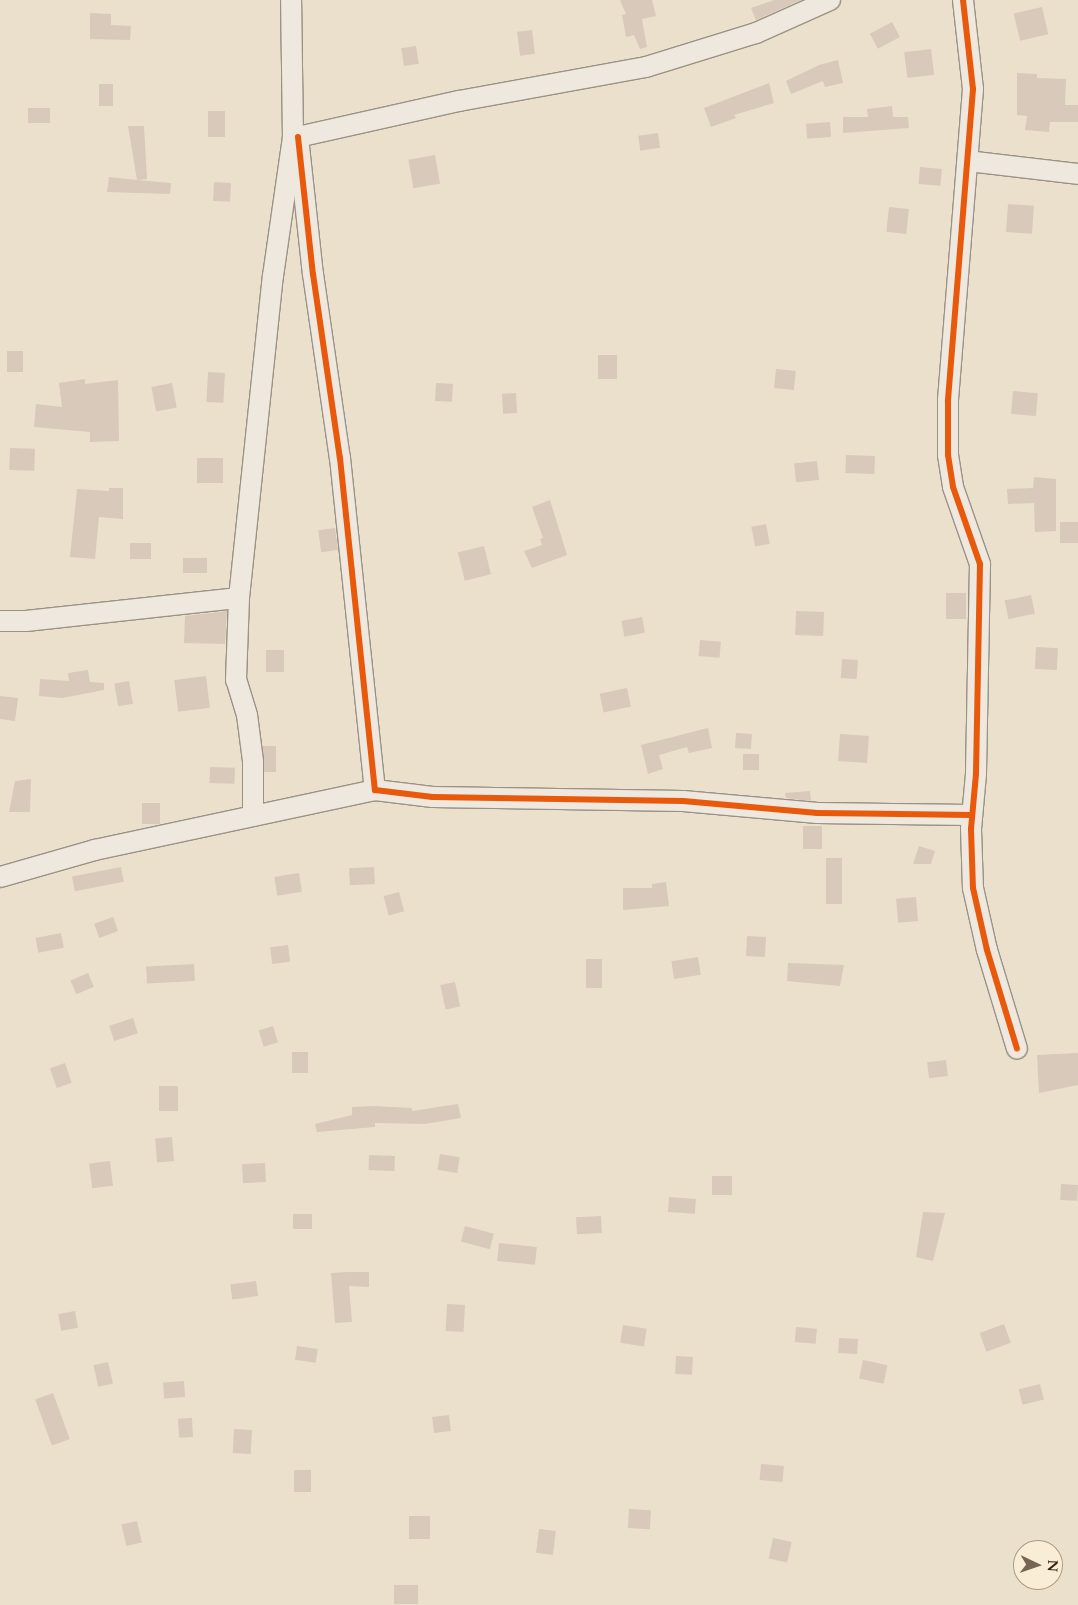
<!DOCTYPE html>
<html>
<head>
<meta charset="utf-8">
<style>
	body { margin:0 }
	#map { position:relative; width:1078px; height:1605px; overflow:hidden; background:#ebe0cc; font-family:Cardo,serif }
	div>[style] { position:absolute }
	.building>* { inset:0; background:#d8c9bb; transform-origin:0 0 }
	.roads { filter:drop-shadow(1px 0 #9b9284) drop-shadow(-1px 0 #9b9284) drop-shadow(0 1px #9b9284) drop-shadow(0 -1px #9b9284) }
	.minor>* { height:20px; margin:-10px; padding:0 10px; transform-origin:10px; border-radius:10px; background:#eee8de }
	.cycleway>* { height:6px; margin:-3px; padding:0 3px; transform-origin:3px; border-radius:3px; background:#e8590c }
	span { translate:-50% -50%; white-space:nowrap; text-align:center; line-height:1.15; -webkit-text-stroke:4px #faedd5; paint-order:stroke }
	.north { position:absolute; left:1013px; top:1540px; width:50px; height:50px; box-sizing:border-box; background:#faedd5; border:1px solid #ac9b87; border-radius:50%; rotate:93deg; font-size:14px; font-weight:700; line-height:20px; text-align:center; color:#382111 }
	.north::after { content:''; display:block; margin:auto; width:18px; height:22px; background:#776452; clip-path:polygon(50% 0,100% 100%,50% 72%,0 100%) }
</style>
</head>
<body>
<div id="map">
	<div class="building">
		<i style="clip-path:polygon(620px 0,652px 0,656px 16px,642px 19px,647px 47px,640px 49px,634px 35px,626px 37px,622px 15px,626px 14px)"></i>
		<i style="clip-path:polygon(774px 0,801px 0,756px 20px,751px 8px)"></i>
		<i style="left:1042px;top:7px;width:28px;height:29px;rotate:77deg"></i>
		<i style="clip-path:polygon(90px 13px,111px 14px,111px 25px,131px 26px,130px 40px,90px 39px)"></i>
		<i style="left:892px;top:22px;width:17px;height:25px;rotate:62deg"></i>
		<i style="left:532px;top:30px;width:24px;height:15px;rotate:83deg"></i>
		<i style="left:416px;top:46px;width:18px;height:15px;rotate:81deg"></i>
		<i style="left:931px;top:49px;width:26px;height:27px;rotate:83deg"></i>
		<i style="clip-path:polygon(838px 60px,843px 83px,825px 87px,823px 81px,791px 94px,786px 81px,819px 65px)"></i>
		<i style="clip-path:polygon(1017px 73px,1037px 74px,1037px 78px,1066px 79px,1065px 105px,1078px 105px,1078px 122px,1050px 122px,1049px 132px,1025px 130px,1027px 116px,1017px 115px)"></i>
		<i style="clip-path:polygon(769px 83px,774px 103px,734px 115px,736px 118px,711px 127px,704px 108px)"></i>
		<i style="left:99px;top:84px;width:14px;height:22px"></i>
		<i style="clip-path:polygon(892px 106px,893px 117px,908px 117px,909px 128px,843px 133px,843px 117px,868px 117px,867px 109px)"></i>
		<i style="left:28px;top:108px;width:22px;height:15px"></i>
		<i style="left:208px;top:111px;width:17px;height:26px"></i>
		<i style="left:830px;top:122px;width:15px;height:24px;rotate:86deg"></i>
		<i style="clip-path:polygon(128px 126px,144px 126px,147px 179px,138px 180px,171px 183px,170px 194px,107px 192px,109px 177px,137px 180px)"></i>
		<i style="left:658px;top:133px;width:15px;height:20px;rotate:82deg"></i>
		<i style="left:435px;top:155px;width:29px;height:27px;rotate:80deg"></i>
		<i style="left:920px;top:167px;width:22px;height:17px;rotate:5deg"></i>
		<i style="left:214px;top:182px;width:17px;height:19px;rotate:3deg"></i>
		<i style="left:1008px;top:204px;width:26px;height:28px;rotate:4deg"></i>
		<i style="left:889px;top:207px;width:20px;height:25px;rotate:6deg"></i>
		<i style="left:7px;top:351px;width:16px;height:21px"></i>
		<i style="left:598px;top:355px;width:19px;height:24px"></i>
		<i style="left:776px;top:369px;width:20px;height:19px;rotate:6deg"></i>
		<i style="left:208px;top:372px;width:17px;height:30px;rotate:3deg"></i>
		<i style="clip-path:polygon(85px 379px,85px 384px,118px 380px,119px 441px,90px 442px,90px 432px,34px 427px,36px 404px,62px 407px,59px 383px)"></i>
		<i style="left:172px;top:383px;width:25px;height:21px;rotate:79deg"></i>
		<i style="left:436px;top:383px;width:17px;height:18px;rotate:3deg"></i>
		<i style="left:1013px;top:391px;width:25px;height:23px;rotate:5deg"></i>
		<i style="left:516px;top:393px;width:20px;height:14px;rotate:87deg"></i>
		<i style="left:10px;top:448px;width:25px;height:22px;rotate:2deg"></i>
		<i style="left:846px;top:455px;width:29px;height:18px;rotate:2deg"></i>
		<i style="left:197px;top:458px;width:26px;height:25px"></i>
		<i style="left:817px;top:461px;width:19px;height:23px;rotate:84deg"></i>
		<i style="clip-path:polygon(1034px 477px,1056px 479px,1056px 531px,1035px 532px,1034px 503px,1008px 504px,1007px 489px,1033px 488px)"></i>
		<i style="clip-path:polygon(109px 488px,123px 488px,123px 519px,99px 517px,95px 559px,70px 557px,77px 489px,109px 491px)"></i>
		<i style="clip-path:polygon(550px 500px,567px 555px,532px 568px,524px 551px,542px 545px,540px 539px,543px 538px,532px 507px)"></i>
		<i style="left:1060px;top:522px;width:18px;height:21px"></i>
		<i style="left:766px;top:524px;width:20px;height:15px;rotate:79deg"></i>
		<i style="left:335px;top:528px;width:22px;height:17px;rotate:82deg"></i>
		<i style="left:130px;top:543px;width:21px;height:16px"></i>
		<i style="left:484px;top:546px;width:29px;height:27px;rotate:76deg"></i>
		<i style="left:183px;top:558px;width:24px;height:15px"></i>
		<i style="left:946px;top:593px;width:20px;height:26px"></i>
		<i style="left:1031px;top:595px;width:19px;height:27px;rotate:78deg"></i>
		<i style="clip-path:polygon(227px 611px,225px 644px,184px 643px,185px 616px)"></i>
		<i style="left:796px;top:611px;width:28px;height:24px;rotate:2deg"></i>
		<i style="left:642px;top:617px;width:16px;height:21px;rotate:79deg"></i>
		<i style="left:700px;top:640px;width:21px;height:16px;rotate:5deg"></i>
		<i style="left:1036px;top:647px;width:22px;height:22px;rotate:3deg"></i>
		<i style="left:266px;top:650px;width:18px;height:22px"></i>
		<i style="left:842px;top:659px;width:16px;height:19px;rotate:4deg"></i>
		<i style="clip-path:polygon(88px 670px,90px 682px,104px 683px,104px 690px,62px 698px,39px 696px,40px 679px,69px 681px,68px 673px)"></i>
		<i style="left:206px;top:676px;width:32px;height:32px;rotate:83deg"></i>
		<i style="left:129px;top:681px;width:23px;height:15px;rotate:80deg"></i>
		<i style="left:627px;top:688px;width:19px;height:28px;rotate:78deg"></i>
		<i style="clip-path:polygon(0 696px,18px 698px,15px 721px,0 719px)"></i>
		<i style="clip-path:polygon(708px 728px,712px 748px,689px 753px,687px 747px,659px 755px,663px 769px,648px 774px,641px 745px)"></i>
		<i style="left:736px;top:733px;width:16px;height:15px;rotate:4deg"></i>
		<i style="left:840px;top:734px;width:29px;height:27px;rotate:4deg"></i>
		<i style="left:263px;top:746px;width:13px;height:26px"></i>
		<i style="left:743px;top:754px;width:16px;height:16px"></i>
		<i style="left:210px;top:767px;width:25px;height:16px;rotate:2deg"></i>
		<i style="clip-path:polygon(31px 779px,30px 812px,9px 812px,15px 781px)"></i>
		<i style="clip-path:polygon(810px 791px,811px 801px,786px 798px,785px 793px)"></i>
		<i style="left:142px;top:803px;width:18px;height:21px"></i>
		<i style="left:803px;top:826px;width:19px;height:23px"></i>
		<i style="clip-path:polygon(919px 846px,935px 851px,931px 864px,913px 864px)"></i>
		<i style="left:826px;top:858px;width:16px;height:46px"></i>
		<i style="left:121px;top:867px;width:15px;height:50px;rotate:79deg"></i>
		<i style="left:374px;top:867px;width:17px;height:25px;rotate:87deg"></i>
		<i style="left:299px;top:873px;width:19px;height:25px;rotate:81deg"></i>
		<i style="clip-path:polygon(666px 882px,669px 906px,623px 910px,623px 888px,652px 888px,652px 884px)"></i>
		<i style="left:399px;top:892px;width:20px;height:16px;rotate:75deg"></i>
		<i style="left:916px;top:897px;width:24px;height:20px;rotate:85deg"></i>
		<i style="left:113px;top:917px;width:15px;height:20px;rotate:70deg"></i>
		<i style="left:61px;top:933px;width:15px;height:26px;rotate:79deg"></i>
		<i style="left:747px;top:936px;width:19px;height:20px;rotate:3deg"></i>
		<i style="left:288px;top:945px;width:17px;height:18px;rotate:83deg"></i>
		<i style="left:698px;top:957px;width:18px;height:27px;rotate:81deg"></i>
		<i style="left:586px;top:959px;width:16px;height:29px"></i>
		<i style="clip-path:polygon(788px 963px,844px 965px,840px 986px,787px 981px)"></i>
		<i style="left:194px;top:964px;width:17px;height:48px;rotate:87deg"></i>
		<i style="left:88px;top:973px;width:15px;height:19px;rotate:67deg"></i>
		<i style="left:455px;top:982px;width:25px;height:15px;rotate:78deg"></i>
		<i style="left:133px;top:1018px;width:16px;height:25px;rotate:72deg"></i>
		<i style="left:273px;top:1026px;width:17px;height:15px;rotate:73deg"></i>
		<i style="left:292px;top:1052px;width:16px;height:21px"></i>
		<i style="clip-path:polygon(1078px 1053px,1078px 1085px,1039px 1093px,1037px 1055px)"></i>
		<i style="left:946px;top:1060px;width:16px;height:19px;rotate:83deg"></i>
		<i style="left:65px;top:1063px;width:21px;height:16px;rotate:71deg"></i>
		<i style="left:159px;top:1086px;width:19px;height:25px"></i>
		<i style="clip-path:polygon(458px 1104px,461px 1118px,425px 1124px,375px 1123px,375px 1127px,317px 1132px,315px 1124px,352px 1115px,352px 1107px,374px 1106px,412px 1108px,412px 1111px)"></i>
		<i style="left:172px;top:1137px;width:24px;height:17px;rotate:85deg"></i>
		<i style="left:440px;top:1154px;width:20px;height:16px;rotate:9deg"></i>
		<i style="left:369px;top:1155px;width:26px;height:15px;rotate:2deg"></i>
		<i style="left:110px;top:1161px;width:25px;height:21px;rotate:83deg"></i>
		<i style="left:265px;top:1163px;width:19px;height:23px;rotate:87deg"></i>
		<i style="left:712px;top:1176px;width:20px;height:19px"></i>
		<i style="left:1061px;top:1184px;width:17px;height:16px;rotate:3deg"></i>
		<i style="left:669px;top:1197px;width:27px;height:15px;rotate:4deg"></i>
		<i style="clip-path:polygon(923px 1212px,945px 1213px,933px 1261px,916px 1257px)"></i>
		<i style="left:293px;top:1214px;width:19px;height:15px"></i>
		<i style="left:601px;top:1216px;width:17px;height:25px;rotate:87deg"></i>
		<i style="left:465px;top:1226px;width:30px;height:16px;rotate:15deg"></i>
		<i style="left:499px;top:1243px;width:38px;height:18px;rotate:6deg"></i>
		<i style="clip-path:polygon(348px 1272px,369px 1272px,369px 1287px,349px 1286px,352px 1322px,335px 1323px,331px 1273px)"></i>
		<i style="left:256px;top:1281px;width:15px;height:26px;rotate:82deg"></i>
		<i style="left:447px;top:1304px;width:18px;height:27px;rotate:3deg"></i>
		<i style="left:75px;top:1311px;width:17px;height:17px;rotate:80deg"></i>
		<i style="left:1004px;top:1324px;width:20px;height:26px;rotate:70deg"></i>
		<i style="left:623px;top:1325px;width:24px;height:18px;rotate:9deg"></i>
		<i style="left:796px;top:1327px;width:21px;height:15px;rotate:5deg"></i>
		<i style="left:839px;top:1338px;width:19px;height:15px;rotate:3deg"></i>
		<i style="left:297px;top:1346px;width:21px;height:14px;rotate:8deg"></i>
		<i style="left:676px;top:1356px;width:17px;height:18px;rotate:3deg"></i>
		<i style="left:863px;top:1360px;width:25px;height:19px;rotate:12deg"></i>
		<i style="left:108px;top:1362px;width:22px;height:15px;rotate:77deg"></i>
		<i style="left:184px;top:1381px;width:16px;height:21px;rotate:86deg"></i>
		<i style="left:1040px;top:1384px;width:16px;height:22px;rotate:76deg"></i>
		<i style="left:53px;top:1393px;width:49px;height:19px;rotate:70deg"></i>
		<i style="left:449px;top:1415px;width:16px;height:17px;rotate:83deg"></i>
		<i style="left:192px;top:1418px;width:19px;height:14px;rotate:87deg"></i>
		<i style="left:234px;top:1429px;width:18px;height:24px;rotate:3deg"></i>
		<i style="left:761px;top:1464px;width:23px;height:16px;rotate:5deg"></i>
		<i style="left:294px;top:1470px;width:17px;height:22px"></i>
		<i style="left:629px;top:1509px;width:22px;height:19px;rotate:3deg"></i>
		<i style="left:409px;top:1516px;width:21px;height:23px"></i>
		<i style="left:137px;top:1521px;width:22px;height:16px;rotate:77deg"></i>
		<i style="left:539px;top:1529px;width:17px;height:24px;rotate:7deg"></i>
		<i style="left:773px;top:1538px;width:19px;height:21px;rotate:12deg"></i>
		<i style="left:418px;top:1585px;width:19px;height:24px;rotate:90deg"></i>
	</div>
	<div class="roads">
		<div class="minor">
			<i style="left:963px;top:0;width:90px;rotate:83.6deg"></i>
			<i style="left:973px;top:89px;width:313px;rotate:94.6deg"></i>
			<i style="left:948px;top:401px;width:54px;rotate:90deg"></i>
			<i style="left:948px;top:455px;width:32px;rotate:81deg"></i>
			<i style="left:953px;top:487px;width:82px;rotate:70.7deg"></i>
			<i style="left:980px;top:564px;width:210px;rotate:91.1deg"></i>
			<i style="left:976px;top:774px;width:55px;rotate:95.2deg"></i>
			<i style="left:971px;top:829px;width:59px;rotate:88.1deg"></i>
			<i style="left:973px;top:888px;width:64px;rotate:77.3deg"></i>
			<i style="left:987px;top:950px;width:103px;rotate:73.1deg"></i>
			<i style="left:298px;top:137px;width:138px;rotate:83.8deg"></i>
			<i style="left:313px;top:274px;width:186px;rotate:81.7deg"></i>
			<i style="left:340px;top:458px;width:334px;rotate:84deg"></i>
			<i style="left:375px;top:790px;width:58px;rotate:6.9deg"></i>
			<i style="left:433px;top:797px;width:250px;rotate:0.9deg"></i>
			<i style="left:683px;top:801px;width:135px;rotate:5.1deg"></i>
			<i style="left:817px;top:813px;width:155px;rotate:0.7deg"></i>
			<i style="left:293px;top:138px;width:170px;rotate:-12.6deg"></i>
			<i style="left:459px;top:101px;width:190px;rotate:-10.3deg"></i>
			<i style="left:646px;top:67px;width:115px;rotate:-17.2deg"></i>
			<i style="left:756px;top:33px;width:81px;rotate:-24deg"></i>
			<i style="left:968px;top:161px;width:111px;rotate:6.7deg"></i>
			<i style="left:0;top:621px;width:26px"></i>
			<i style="left:26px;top:621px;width:214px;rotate:-6.2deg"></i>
			<i style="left:253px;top:816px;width:55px;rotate:-90deg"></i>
			<i style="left:253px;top:761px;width:46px;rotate:-97.4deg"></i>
			<i style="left:247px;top:715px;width:37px;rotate:-107deg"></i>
			<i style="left:236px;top:680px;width:82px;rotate:-87.9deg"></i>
			<i style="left:239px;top:598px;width:324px;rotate:-84deg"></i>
			<i style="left:273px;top:276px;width:139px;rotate:-81.8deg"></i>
			<i style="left:293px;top:138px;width:138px;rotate:-90.8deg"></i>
			<i style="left:0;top:877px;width:99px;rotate:-15.9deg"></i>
			<i style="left:95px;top:850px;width:286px;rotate:-12.1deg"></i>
		</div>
	</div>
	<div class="cycleway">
		<i style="left:963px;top:0;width:90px;rotate:83.6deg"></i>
		<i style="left:973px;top:89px;width:313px;rotate:94.6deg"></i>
		<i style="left:948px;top:401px;width:54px;rotate:90deg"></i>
		<i style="left:948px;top:455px;width:32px;rotate:81deg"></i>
		<i style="left:953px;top:487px;width:82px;rotate:70.7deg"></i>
		<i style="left:980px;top:564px;width:210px;rotate:91.1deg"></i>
		<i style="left:976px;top:774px;width:55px;rotate:95.2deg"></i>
		<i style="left:971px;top:829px;width:59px;rotate:88.1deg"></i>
		<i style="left:973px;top:888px;width:64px;rotate:77.3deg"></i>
		<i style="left:987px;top:950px;width:103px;rotate:73.1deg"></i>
		<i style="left:298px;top:137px;width:138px;rotate:83.8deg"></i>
		<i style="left:313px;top:274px;width:186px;rotate:81.7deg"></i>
		<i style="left:340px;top:458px;width:334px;rotate:84deg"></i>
		<i style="left:375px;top:790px;width:58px;rotate:6.9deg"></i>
		<i style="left:433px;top:797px;width:250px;rotate:0.9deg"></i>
		<i style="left:683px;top:801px;width:135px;rotate:5.1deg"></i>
		<i style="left:817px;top:813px;width:155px;rotate:0.7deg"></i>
	</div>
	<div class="north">N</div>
</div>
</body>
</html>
